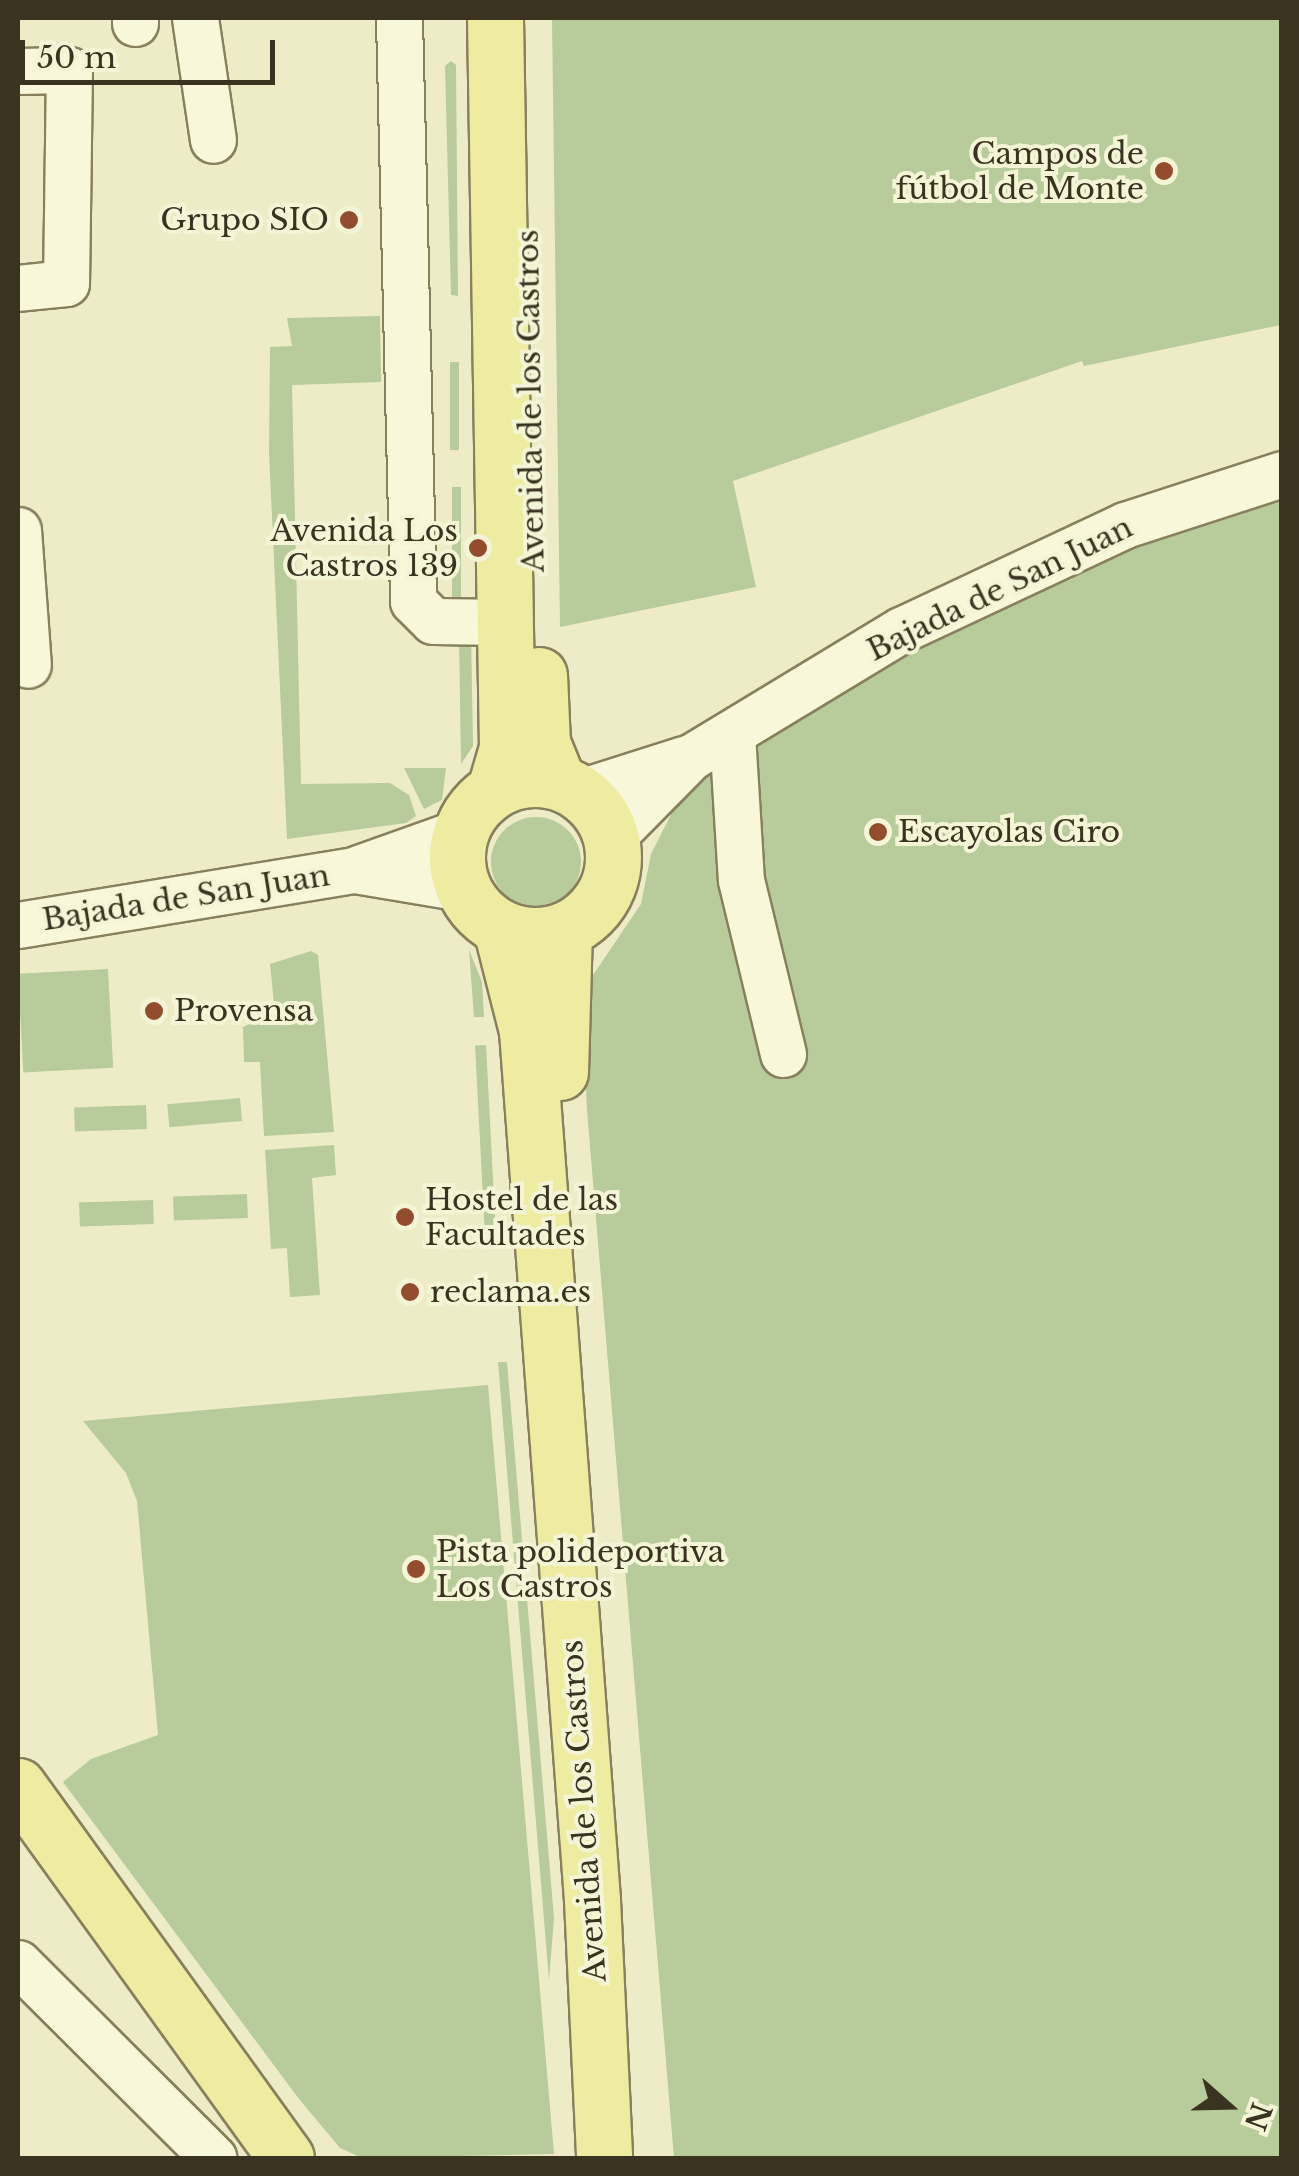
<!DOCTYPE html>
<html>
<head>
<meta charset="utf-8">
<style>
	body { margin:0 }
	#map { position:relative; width:1299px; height:2176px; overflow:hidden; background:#edecc7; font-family:"Libre Baskerville",serif }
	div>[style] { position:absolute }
	.green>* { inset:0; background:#b7cb9b; transform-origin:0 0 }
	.round { border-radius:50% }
	.roads { filter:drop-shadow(2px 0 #88805d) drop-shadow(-2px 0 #88805d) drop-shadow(0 2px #88805d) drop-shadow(0 -2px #88805d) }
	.minor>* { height:45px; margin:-22.5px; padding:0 22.5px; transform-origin:22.5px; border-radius:22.5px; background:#f8f7da }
	.major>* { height:55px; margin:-27.5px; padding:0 27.5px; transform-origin:27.5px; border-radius:27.5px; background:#eeeca1 }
	.major>.ring { margin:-27.5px; padding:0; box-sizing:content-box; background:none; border:55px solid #eeeca1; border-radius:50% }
	.dots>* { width:28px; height:28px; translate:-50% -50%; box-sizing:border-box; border:5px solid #f4f4d6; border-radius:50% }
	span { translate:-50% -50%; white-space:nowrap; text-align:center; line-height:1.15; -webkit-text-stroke:8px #f4f4d6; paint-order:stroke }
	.poi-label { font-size:30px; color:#393320 }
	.right { translate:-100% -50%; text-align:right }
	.left { translate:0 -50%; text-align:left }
	.street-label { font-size:30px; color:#393320 }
	.frame { position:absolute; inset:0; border:20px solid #393320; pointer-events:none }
	.north { position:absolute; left:1179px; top:2056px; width:100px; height:100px; -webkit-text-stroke:8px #f4f4d6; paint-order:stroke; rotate:110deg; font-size:28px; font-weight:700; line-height:40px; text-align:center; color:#393320 }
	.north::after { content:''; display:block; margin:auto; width:35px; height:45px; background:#393320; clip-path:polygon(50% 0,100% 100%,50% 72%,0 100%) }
	.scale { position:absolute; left:20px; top:40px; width:255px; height:45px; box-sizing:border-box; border:5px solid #393320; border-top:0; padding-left:12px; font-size:30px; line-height:35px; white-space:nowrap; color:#393320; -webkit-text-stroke:8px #f4f4d6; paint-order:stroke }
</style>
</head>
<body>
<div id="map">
	<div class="green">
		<i style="clip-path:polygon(552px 18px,1281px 18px,1281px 325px,1084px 366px,1082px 361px,733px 481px,756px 587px,560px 627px)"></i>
		<i style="clip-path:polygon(451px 61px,456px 65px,458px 296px,451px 295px,445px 66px)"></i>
		<i style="clip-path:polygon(380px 316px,381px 382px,292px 385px,301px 784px,390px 783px,409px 795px,416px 816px,406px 823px,287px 839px,269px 452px,270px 347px,292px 346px,287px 318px)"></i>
		<i style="left:450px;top:362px;width:9px;height:88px"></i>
		<i style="left:452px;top:487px;width:9px;height:114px"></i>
		<i style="clip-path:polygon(1281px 500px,1281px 2158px,674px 2158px,587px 1110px,583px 1024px,591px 978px,641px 904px,651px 854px,687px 783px,890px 658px,1058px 578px,1212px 517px)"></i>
		<i style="clip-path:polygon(471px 633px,473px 746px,461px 764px,459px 636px)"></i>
		<i style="clip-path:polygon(404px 768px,446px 768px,442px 800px,424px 809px)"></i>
		<i class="round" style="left:491px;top:817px;width:90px;height:90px"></i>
		<i style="clip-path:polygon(469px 950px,482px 982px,484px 1017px,474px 1017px)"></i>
		<i style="clip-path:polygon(311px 951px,318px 955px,334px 1132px,264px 1136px,260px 1062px,244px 1062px,243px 1027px,275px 1013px,270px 964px)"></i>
		<i style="left:108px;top:969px;width:99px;height:90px;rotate:87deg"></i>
		<i style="left:486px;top:1045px;width:197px;height:11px;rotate:87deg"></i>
		<i style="left:240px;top:1098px;width:23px;height:73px;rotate:85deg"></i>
		<i style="left:146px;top:1105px;width:24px;height:72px;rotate:88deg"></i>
		<i style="clip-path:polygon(334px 1145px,336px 1175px,312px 1178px,320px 1295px,290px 1297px,287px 1248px,271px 1249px,265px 1150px)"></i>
		<i style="left:247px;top:1194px;width:24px;height:74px;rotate:88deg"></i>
		<i style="left:153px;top:1200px;width:24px;height:74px;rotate:88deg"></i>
		<i style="clip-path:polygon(498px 1362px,507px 1362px,554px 1918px,549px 1980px)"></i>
		<i style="clip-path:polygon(488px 1385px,554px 2154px,362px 2158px,340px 2148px,299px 2099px,63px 1782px,91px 1759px,158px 1735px,137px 1501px,126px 1473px,83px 1421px)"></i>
	</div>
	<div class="roads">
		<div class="minor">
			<i style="left:135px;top:18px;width:5px;rotate:90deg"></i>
			<i style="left:195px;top:18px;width:123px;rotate:81.6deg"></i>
			<i style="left:399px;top:18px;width:583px;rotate:88.62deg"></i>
			<i style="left:413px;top:601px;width:28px;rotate:45deg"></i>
			<i style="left:433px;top:621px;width:74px;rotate:0.8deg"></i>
			<i style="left:18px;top:71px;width:51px;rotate:-1.1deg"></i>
			<i style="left:69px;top:70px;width:213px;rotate:90.8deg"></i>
			<i style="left:66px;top:283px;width:48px;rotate:174.1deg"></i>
			<i style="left:18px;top:530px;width:135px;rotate:85.8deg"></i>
			<i style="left:732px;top:734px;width:146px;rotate:86.5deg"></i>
			<i style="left:741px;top:880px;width:179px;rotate:76.4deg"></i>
			<i style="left:580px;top:792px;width:109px;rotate:-17.6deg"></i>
			<i style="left:611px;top:838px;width:114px;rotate:-45.4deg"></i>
			<i style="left:691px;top:757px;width:245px;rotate:-31.2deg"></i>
			<i style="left:901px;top:630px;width:247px;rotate:-25.1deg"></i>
			<i style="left:1125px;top:525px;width:165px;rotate:-18deg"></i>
			<i style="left:359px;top:868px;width:107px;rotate:-19.6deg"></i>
			<i style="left:18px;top:925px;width:341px;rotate:-9.3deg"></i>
			<i style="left:355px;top:870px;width:109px;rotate:9.5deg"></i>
			<i style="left:18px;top:1963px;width:276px;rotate:44.9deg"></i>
		</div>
		<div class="major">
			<i style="left:495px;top:18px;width:730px;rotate:89.06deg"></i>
			<i style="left:507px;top:748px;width:43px;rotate:106.3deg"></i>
			<i style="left:539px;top:675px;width:68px;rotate:87.5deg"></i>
			<i style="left:542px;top:743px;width:42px;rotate:67.7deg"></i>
			<i class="ring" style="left:457px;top:779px;width:101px;height:101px"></i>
			<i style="left:501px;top:928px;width:106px;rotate:75.8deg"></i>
			<i style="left:527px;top:1031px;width:871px;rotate:85.72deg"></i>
			<i style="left:592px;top:1900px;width:258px;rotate:87.3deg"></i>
			<i style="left:560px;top:1072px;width:142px;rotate:-88.4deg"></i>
			<i style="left:18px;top:1786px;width:458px;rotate:54.2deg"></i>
		</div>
	</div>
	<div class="dots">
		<i style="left:1164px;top:171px;background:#944c2f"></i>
		<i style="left:349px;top:220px;background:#944c2f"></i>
		<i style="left:478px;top:548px;background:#944c2f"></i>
		<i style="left:878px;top:832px;background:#944c2f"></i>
		<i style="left:154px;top:1011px;background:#944c2f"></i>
		<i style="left:405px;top:1217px;background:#944c2f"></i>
		<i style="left:410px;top:1292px;background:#944c2f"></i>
		<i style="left:416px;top:1569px;background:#944c2f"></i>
	</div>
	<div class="poi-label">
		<span class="right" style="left:1144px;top:171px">Campos de<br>fútbol de Monte</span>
		<span class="right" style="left:329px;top:220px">Grupo SIO</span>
		<span class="right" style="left:458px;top:548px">Avenida Los<br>Castros 139</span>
		<span class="left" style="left:898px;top:832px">Escayolas Ciro</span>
		<span class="left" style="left:174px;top:1011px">Provensa</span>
		<span class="left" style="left:425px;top:1217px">Hostel de las<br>Facultades</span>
		<span class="left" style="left:430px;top:1292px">reclama.es</span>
		<span class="left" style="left:436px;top:1569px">Pista polideportiva<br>Los Castros</span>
	</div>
	<div class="street-label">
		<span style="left:531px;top:401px;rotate:-91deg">Avenida de los Castros</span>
		<span style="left:1000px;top:589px;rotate:-26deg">Bajada de San Juan</span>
		<span style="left:186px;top:898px;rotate:-9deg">Bajada de San Juan</span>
		<span style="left:584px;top:1811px;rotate:-94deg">Avenida de los Castros</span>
	</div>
	<div class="frame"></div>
	<div class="north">N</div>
	<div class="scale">50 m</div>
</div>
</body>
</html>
